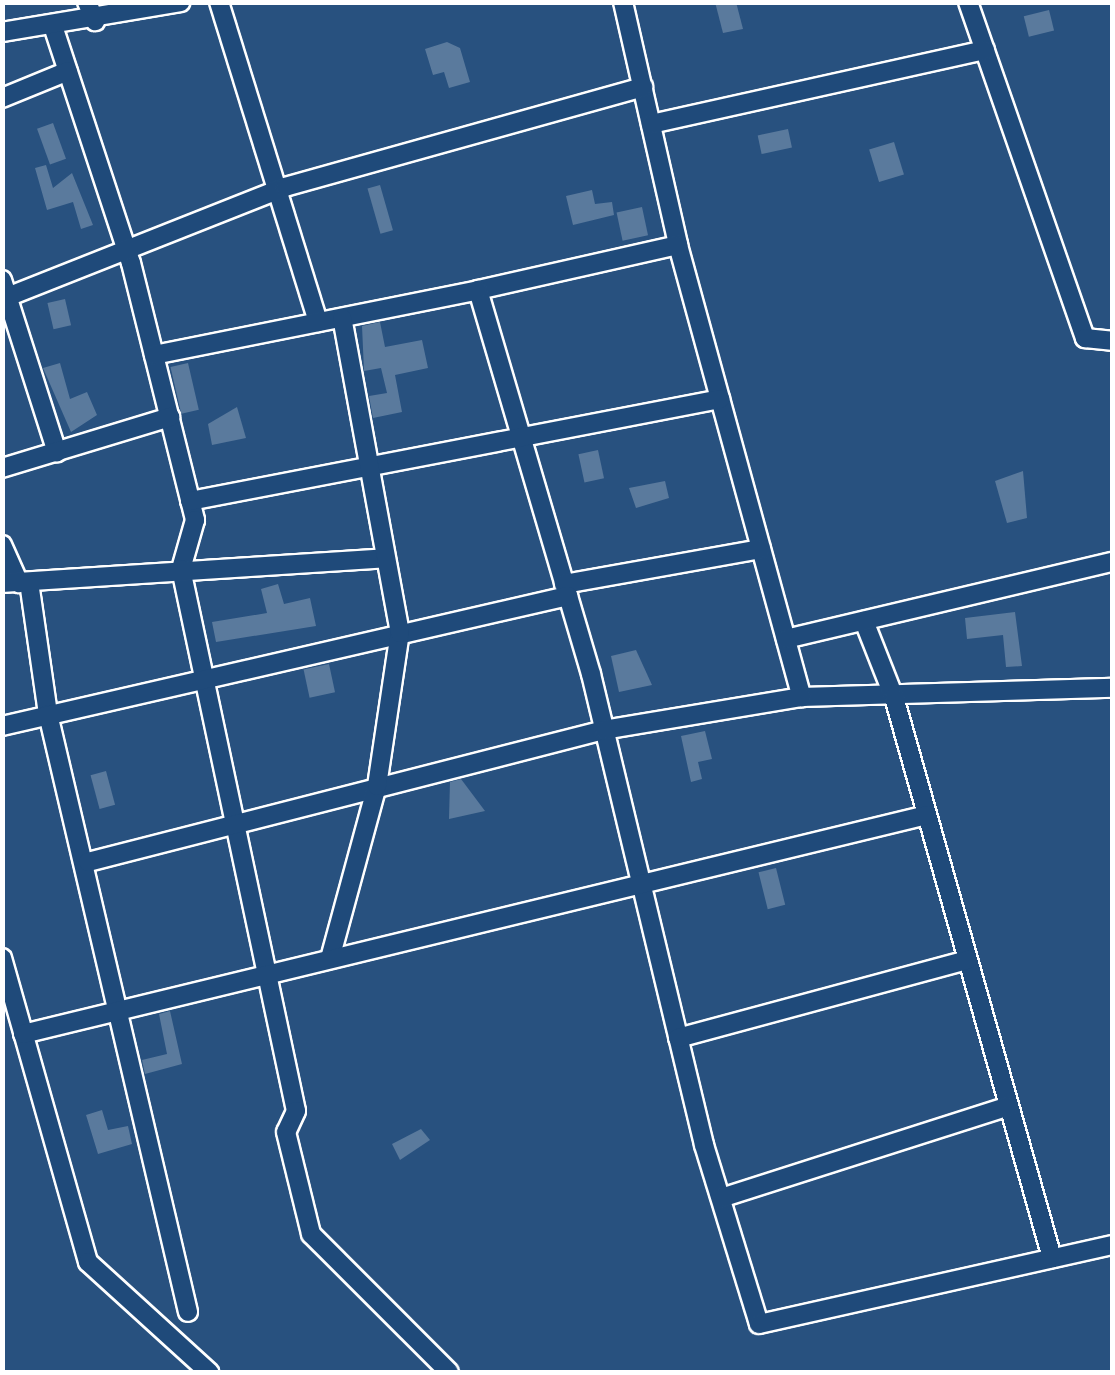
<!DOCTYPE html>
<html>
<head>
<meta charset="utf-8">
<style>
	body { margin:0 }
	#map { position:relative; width:1115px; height:1375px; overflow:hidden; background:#28517f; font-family:Itim,sans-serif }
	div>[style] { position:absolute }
	.building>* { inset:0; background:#5a7a9d; transform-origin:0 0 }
	.roads { filter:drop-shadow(2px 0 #fff) drop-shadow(-2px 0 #fff) drop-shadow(0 2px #fff) drop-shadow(0 -2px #fff) }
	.minor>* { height:18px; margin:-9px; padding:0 9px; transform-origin:9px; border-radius:9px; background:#1f4a7a }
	span { translate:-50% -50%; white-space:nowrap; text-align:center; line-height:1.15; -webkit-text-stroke:10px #1f4a7a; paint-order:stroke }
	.frame { position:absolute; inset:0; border:5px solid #fff; pointer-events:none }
</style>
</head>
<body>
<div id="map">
	<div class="building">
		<i style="clip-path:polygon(715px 2px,736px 2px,743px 29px,723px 33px)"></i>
		<i style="left:1049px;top:10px;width:21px;height:26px;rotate:76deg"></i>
		<i style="clip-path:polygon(447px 42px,460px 48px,470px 82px,449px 88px,444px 72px,433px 75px,425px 49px)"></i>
		<i style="left:53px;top:123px;width:38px;height:17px;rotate:70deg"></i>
		<i style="left:788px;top:129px;width:19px;height:31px;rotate:78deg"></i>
		<i style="left:894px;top:142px;width:34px;height:26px;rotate:73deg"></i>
		<i style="clip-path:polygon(46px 165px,53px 188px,72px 173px,93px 225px,81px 229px,73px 202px,47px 210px,35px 168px)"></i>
		<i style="left:380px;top:185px;width:47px;height:13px;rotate:74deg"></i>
		<i style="clip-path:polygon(592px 190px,595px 204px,612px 202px,614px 215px,573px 225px,566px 196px)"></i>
		<i style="left:642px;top:207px;width:29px;height:26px;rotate:78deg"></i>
		<i style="left:65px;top:299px;width:27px;height:18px;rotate:77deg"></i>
		<i style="clip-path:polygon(380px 322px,385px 347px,422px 340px,428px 368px,395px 375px,402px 412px,373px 418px,369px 396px,387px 393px,381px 368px,364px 371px,362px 326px)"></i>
		<i style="clip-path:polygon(60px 363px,70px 399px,87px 392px,97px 415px,71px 432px,43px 368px)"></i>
		<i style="left:188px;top:363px;width:48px;height:18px;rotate:77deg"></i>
		<i style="clip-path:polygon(237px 407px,246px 438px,212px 445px,208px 424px)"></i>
		<i style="left:598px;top:450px;width:29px;height:20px;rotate:78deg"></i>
		<i style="clip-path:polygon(1023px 471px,1027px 518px,1007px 523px,995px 481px)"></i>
		<i style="clip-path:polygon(665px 481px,669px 498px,636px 508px,629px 488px)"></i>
		<i style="clip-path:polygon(278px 584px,284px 604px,310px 598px,316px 626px,216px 642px,212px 622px,267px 613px,261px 589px)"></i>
		<i style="clip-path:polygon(1015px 612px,1022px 666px,1006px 667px,1003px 635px,967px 639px,965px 618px)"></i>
		<i style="clip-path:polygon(636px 650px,652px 685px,619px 692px,611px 656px)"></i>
		<i style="left:329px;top:664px;width:29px;height:26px;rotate:78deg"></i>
		<i style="clip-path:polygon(705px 731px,712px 759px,698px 762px,702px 779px,691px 782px,681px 736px)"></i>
		<i style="left:106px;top:771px;width:35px;height:16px;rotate:75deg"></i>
		<i style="clip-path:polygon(461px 779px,485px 811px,449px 819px,450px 782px)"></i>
		<i style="left:776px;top:868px;width:38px;height:18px;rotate:76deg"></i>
		<i style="clip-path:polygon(170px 1011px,182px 1064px,145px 1074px,142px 1060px,167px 1054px,159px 1014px)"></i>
		<i style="clip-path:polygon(102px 1110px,108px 1130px,128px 1126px,132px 1144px,98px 1154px,86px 1115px)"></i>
		<i style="clip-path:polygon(421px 1129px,430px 1140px,400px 1160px,392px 1144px)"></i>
	</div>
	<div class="roads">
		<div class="minor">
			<i style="left:87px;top:2px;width:21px;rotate:67deg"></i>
			<i style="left:219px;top:2px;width:335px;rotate:72.8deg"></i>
			<i style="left:623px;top:2px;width:249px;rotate:77.2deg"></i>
			<i style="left:678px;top:245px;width:469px;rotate:74.7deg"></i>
			<i style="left:802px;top:697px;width:310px;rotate:-1.7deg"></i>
			<i style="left:968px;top:2px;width:356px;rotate:70.8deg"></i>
			<i style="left:1085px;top:338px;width:27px;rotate:6deg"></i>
			<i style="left:54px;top:29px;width:246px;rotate:71.8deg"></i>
			<i style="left:131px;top:263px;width:265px;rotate:76deg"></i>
			<i style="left:195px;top:520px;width:51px;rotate:105.9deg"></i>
			<i style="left:181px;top:569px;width:554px;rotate:78.02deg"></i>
			<i style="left:296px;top:1111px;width:23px;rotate:115deg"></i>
			<i style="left:286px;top:1132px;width:105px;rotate:76.2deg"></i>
			<i style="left:311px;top:1234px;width:195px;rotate:45deg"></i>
			<i style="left:2px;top:32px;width:181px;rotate:-9.5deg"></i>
			<i style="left:2px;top:98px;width:71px;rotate:-22.2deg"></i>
			<i style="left:651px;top:124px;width:342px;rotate:-12.5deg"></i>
			<i style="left:678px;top:245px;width:205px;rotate:167.3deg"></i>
			<i style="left:478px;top:290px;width:400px;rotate:73.6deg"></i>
			<i style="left:591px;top:674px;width:484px;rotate:76.5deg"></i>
			<i style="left:704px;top:1145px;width:187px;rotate:72.9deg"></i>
			<i style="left:759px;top:1324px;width:362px;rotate:-12.6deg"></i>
			<i style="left:2px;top:280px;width:181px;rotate:72.3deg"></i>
			<i style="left:2px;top:299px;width:304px;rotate:-21.6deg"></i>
			<i style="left:285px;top:187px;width:372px;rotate:-15.6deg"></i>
			<i style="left:154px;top:355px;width:330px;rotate:-11.3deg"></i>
			<i style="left:2px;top:468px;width:176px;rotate:-16.9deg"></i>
			<i style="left:190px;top:501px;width:540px;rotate:-10.89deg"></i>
			<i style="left:2px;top:545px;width:42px;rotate:65.9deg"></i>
			<i style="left:29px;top:582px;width:133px;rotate:81.8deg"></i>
			<i style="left:48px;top:714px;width:614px;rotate:76.82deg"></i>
			<i style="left:2px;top:583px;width:383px;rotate:-3.7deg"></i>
			<i style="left:564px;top:584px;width:200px;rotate:-10.1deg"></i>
			<i style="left:864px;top:621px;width:82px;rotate:68.5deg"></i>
			<i style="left:894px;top:697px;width:583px;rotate:74.27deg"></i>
			<i style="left:786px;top:639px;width:335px;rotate:-13.3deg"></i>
			<i style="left:2px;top:726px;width:581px;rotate:-12.94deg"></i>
			<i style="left:88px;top:862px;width:533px;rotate:-14.35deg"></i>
			<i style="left:604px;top:730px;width:201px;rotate:-9.5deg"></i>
			<i style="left:331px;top:955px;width:175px;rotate:-74.8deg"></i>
			<i style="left:377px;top:786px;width:155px;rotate:-81.5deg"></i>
			<i style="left:400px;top:633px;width:320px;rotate:-100.4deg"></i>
			<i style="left:2px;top:958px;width:316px;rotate:74.2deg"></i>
			<i style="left:88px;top:1262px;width:164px;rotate:42.3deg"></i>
			<i style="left:23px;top:1034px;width:930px;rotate:-13.62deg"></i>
			<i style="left:678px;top:1038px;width:300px;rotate:-15.1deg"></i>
			<i style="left:721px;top:1198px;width:302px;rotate:-17.7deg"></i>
		</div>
	</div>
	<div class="frame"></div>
</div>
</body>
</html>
